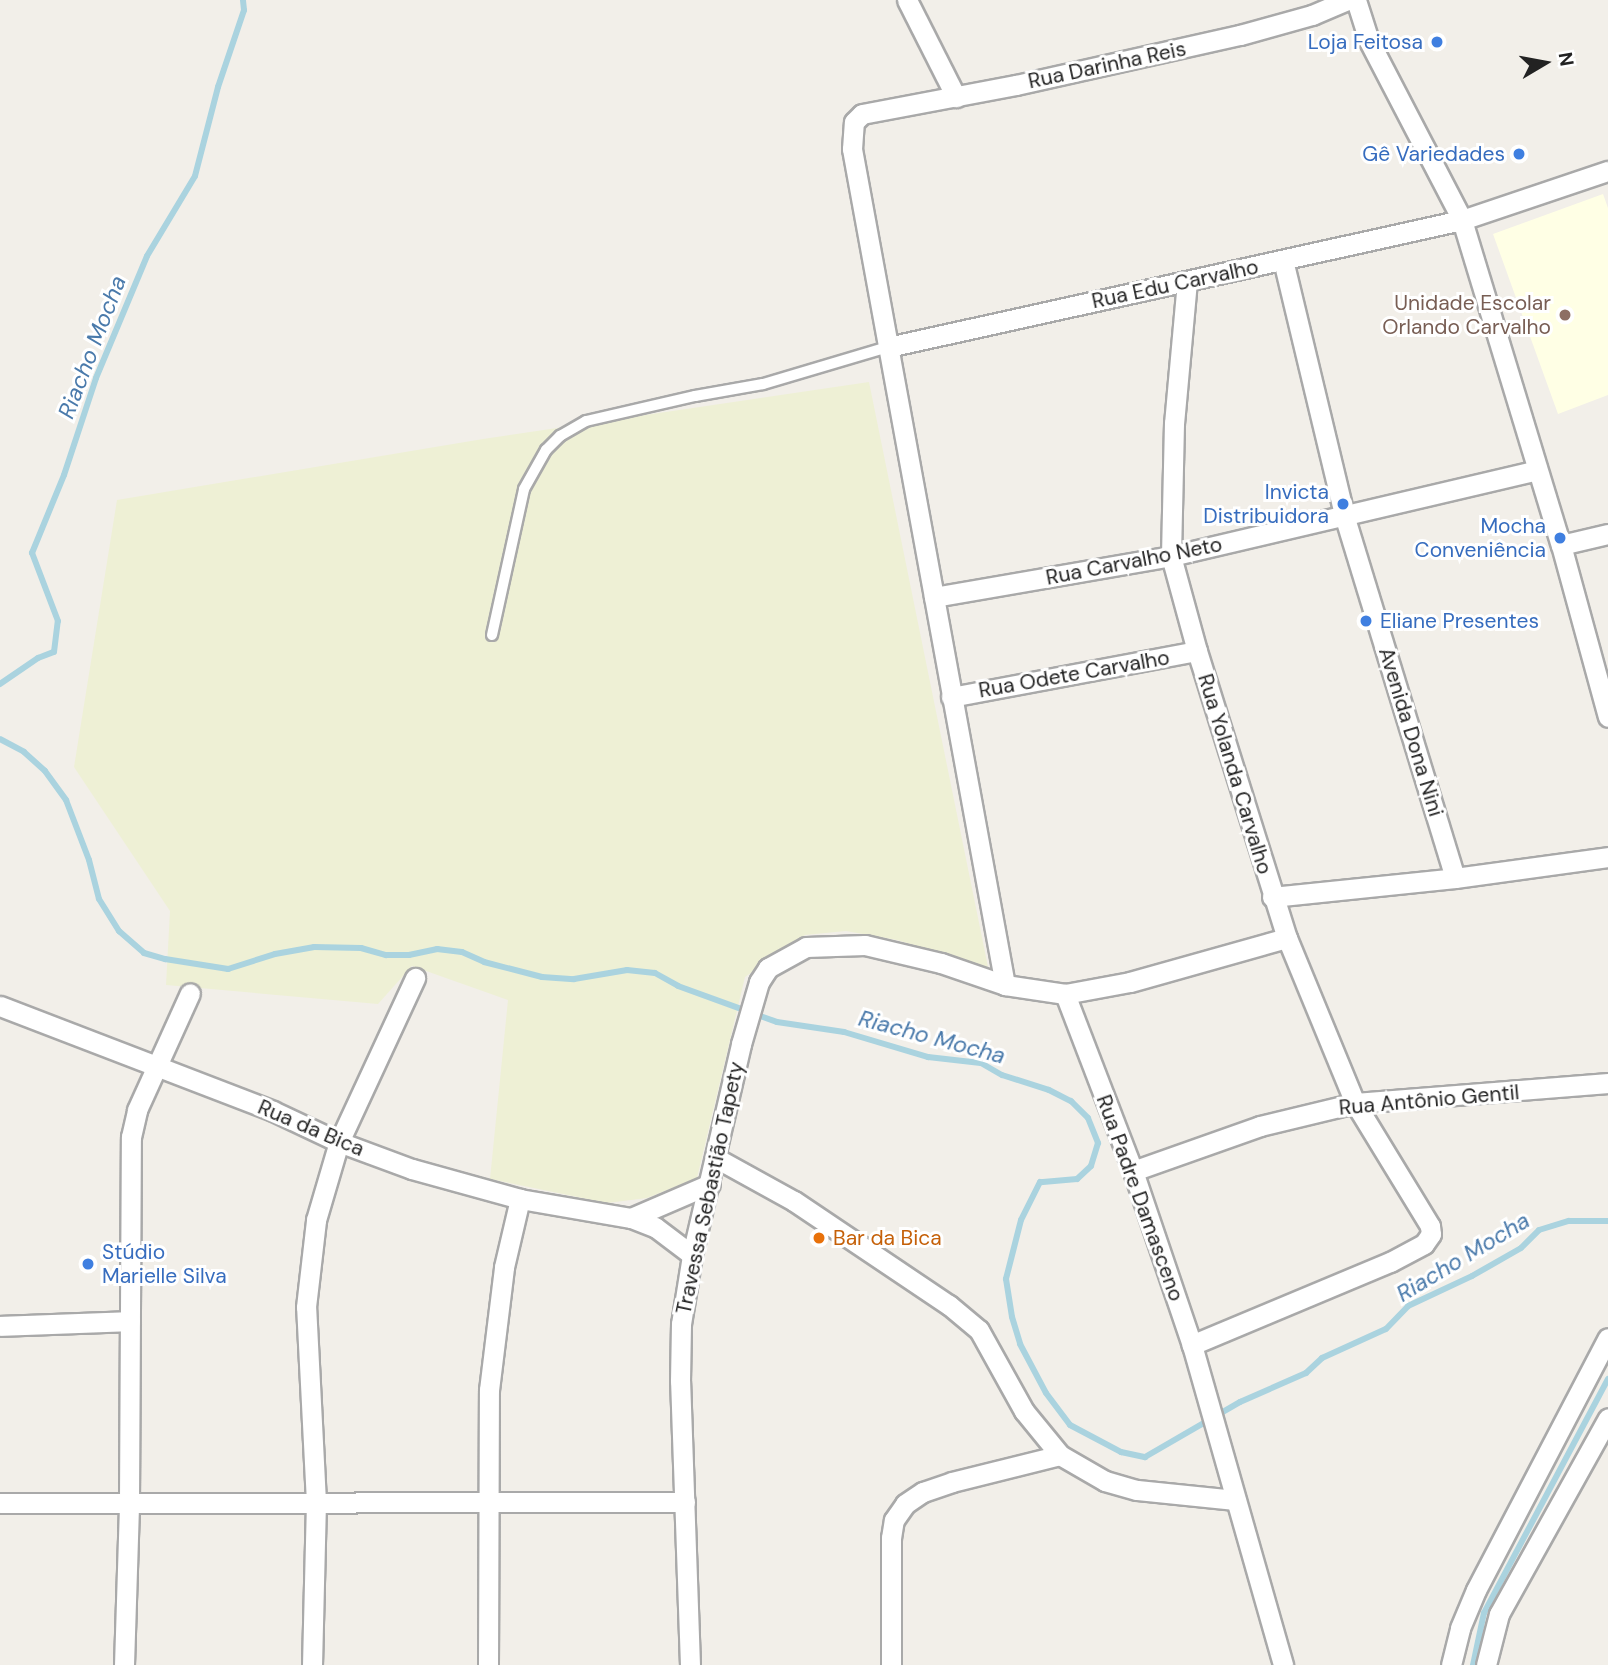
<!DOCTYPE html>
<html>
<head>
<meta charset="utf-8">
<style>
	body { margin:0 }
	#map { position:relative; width:1608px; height:1665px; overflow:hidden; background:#f2efe9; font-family:"DM Sans",sans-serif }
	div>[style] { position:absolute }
	.education>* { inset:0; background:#ffffe5 }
	.farmland>* { inset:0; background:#eef0d5 }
	.stream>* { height:6px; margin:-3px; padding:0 3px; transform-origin:3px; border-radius:3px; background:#aad3df }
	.roads { filter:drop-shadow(2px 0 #a9a9a9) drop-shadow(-2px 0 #a9a9a9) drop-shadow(0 2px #a9a9a9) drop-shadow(0 -2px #a9a9a9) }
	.lane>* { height:10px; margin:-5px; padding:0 5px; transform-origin:5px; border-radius:5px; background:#fff }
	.street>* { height:19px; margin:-9.5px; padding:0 9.5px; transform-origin:9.5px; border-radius:9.5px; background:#fff }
	.dots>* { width:19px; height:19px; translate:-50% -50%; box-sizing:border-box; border:4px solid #fff; border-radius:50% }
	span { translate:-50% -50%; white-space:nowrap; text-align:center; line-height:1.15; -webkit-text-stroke:6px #fff; paint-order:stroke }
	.shop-label { font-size:21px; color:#366cbe }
	.right { translate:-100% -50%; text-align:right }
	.left { translate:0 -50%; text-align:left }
	.street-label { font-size:21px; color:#222 }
	.education-label { font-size:21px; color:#785e54 }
	.food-label { font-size:21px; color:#c56008 }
	.water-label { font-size:23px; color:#4a7aab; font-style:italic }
	.north { position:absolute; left:1510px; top:28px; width:70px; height:70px; -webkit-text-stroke:5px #fff; paint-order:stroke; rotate:80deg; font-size:19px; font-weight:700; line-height:28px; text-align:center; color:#222 }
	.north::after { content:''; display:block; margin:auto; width:24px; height:32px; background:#222; clip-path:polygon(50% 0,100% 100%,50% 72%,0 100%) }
</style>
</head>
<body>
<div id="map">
	<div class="education">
		<i style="clip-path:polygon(1603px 194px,1608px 208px,1608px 395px,1558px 414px,1493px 234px)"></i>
	</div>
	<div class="farmland">
		<i style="clip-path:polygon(869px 382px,988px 967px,897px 940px,846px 931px,805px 935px,745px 977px,697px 1178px,647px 1198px,607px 1203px,490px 1179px,508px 1000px,412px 966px,378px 1004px,166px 985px,170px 911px,74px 767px,117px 500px,483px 439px)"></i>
	</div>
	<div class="stream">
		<i style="left:0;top:684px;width:46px;rotate:-34.4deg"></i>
		<i style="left:38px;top:658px;width:17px;rotate:-21deg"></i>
		<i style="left:54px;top:652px;width:31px;rotate:-83deg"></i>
		<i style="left:58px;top:621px;width:73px;rotate:-110.9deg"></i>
		<i style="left:32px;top:553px;width:84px;rotate:-67.7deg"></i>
		<i style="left:64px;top:475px;width:102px;rotate:-71.7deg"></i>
		<i style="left:96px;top:378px;width:132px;rotate:-67.3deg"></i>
		<i style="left:147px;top:256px;width:93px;rotate:-59deg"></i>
		<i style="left:195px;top:176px;width:92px;rotate:-75.5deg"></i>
		<i style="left:218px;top:87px;width:81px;rotate:-71.3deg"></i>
		<i style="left:244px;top:10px;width:10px;rotate:-96deg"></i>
		<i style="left:0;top:739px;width:27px;rotate:28deg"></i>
		<i style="left:24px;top:752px;width:28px;rotate:42deg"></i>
		<i style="left:45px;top:771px;width:36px;rotate:54deg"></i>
		<i style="left:66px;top:800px;width:64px;rotate:69deg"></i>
		<i style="left:89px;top:860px;width:40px;rotate:75.6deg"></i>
		<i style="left:99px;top:899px;width:38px;rotate:58deg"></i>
		<i style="left:119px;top:931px;width:33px;rotate:41deg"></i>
		<i style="left:144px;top:953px;width:22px;rotate:16deg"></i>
		<i style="left:165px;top:959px;width:64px;rotate:9deg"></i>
		<i style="left:228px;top:969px;width:49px;rotate:-17.7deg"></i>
		<i style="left:275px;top:954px;width:40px;rotate:-10deg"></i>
		<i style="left:314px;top:947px;width:47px;rotate:1.2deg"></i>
		<i style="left:361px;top:948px;width:26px;rotate:16deg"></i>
		<i style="left:386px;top:955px;width:23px"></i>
		<i style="left:409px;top:955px;width:29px;rotate:-12deg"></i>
		<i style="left:437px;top:949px;width:25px;rotate:7deg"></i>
		<i style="left:462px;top:952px;width:24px;rotate:24deg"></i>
		<i style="left:484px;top:962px;width:60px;rotate:14.5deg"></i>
		<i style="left:542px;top:977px;width:32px;rotate:4deg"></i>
		<i style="left:574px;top:979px;width:54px;rotate:-9.6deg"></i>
		<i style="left:627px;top:970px;width:28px;rotate:6deg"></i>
		<i style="left:655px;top:973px;width:26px;rotate:29deg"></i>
		<i style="left:678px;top:986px;width:105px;rotate:20deg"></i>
		<i style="left:777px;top:1022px;width:68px;rotate:8.5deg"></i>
		<i style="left:844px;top:1032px;width:88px;rotate:16.6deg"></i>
		<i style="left:928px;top:1057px;width:53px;rotate:6.5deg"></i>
		<i style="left:981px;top:1063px;width:24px;rotate:30deg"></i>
		<i style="left:1002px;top:1075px;width:49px;rotate:17.7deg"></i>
		<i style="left:1049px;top:1090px;width:25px;rotate:27deg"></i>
		<i style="left:1071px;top:1101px;width:24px;rotate:45deg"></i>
		<i style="left:1088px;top:1118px;width:27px;rotate:68deg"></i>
		<i style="left:1098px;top:1143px;width:24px;rotate:107deg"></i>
		<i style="left:1091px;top:1166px;width:19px;rotate:137deg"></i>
		<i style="left:1077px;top:1179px;width:37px;rotate:175deg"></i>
		<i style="left:1040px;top:1182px;width:42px;rotate:116.6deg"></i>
		<i style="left:1021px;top:1220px;width:61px;rotate:104.3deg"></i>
		<i style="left:1006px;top:1279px;width:38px;rotate:81deg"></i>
		<i style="left:1012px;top:1317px;width:28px;rotate:73deg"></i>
		<i style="left:1020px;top:1344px;width:55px;rotate:62deg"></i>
		<i style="left:1046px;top:1393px;width:40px;rotate:53deg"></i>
		<i style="left:1070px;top:1425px;width:58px;rotate:27.9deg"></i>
		<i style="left:1121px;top:1452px;width:25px;rotate:12deg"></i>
		<i style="left:1145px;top:1457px;width:110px;rotate:-30.1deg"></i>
		<i style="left:1240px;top:1402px;width:72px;rotate:-23.7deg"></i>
		<i style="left:1306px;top:1373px;width:22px;rotate:-43deg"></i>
		<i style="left:1322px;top:1358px;width:70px;rotate:-24.4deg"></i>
		<i style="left:1386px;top:1329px;width:32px;rotate:-46deg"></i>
		<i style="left:1408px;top:1306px;width:71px;rotate:-25.1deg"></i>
		<i style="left:1472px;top:1276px;width:56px;rotate:-29.7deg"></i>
		<i style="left:1521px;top:1248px;width:25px;rotate:-45deg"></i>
		<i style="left:1539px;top:1230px;width:31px;rotate:-17deg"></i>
		<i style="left:1569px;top:1221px;width:39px"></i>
		<i style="left:1473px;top:1665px;width:53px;rotate:-78.1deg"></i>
		<i style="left:1484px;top:1613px;width:265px;rotate:-62.1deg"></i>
	</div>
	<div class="roads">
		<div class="lane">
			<i style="left:492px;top:635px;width:149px;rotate:-77.6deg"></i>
			<i style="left:524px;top:489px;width:45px;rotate:-60.6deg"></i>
			<i style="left:546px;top:450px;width:20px;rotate:-45deg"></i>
			<i style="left:560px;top:436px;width:30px;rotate:-30deg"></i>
			<i style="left:586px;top:421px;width:112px;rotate:-12.9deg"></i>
			<i style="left:695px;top:396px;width:69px;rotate:-10deg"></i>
			<i style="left:763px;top:384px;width:130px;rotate:-16.5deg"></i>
		</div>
		<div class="street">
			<i style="left:907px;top:0;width:109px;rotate:63.2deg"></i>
			<i style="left:1356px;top:0;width:43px;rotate:72.4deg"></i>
			<i style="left:1369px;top:41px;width:202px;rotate:62.5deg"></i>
			<i style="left:1462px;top:220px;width:340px;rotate:73.1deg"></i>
			<i style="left:1561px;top:545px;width:178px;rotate:74.7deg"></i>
			<i style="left:1283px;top:260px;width:265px;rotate:76.5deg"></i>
			<i style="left:1345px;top:518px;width:376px;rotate:73deg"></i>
			<i style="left:1187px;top:281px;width:143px;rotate:95.2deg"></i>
			<i style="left:1174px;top:423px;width:133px;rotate:91.3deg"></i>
			<i style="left:1171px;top:556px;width:98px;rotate:74.7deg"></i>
			<i style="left:1197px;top:651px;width:301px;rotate:72.6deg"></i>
			<i style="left:1287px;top:938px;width:178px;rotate:67.6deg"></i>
			<i style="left:1355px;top:1103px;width:144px;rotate:58.6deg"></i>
			<i style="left:1430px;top:1226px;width:8px;rotate:83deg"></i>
			<i style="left:1431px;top:1234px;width:12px;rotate:125deg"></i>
			<i style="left:1424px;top:1244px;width:38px;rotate:152deg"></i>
			<i style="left:1390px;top:1262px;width:215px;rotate:157.3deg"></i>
			<i style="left:888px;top:347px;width:588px;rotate:-12.48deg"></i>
			<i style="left:1462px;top:220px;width:154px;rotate:-18.6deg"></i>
			<i style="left:1561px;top:545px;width:48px;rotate:-13.2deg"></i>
			<i style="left:934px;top:597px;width:241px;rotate:-9.8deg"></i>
			<i style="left:1171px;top:556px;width:376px;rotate:-13.2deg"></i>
			<i style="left:951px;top:697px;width:250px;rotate:-10.6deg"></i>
			<i style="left:1272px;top:897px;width:184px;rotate:-5.9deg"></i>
			<i style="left:1455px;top:878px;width:154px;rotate:-7.8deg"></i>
			<i style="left:1005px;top:985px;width:850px;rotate:-100.37deg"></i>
			<i style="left:852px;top:149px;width:27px;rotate:-86deg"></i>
			<i style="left:854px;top:122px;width:11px;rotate:-45deg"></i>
			<i style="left:862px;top:114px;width:157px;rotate:-10.7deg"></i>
			<i style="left:1016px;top:85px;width:230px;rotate:-12.6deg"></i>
			<i style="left:1240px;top:35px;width:75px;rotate:-15.5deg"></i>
			<i style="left:1312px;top:15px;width:39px;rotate:-23deg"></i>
			<i style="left:1065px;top:994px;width:190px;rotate:69deg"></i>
			<i style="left:1133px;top:1171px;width:184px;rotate:71.3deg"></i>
			<i style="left:1192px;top:1345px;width:333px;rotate:74.1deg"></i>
			<i style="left:0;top:1006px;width:292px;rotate:21deg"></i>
			<i style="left:273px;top:1111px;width:73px;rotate:25.2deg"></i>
			<i style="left:339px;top:1142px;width:78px;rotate:20.3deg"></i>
			<i style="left:412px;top:1169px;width:112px;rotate:15.5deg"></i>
			<i style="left:520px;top:1199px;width:113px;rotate:9.7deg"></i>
			<i style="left:631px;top:1218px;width:26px;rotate:21deg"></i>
			<i style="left:655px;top:1227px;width:46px;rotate:37.1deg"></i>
			<i style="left:716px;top:1158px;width:89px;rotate:28.9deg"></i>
			<i style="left:794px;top:1201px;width:187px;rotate:33.9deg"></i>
			<i style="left:949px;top:1305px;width:39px;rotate:40deg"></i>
			<i style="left:979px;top:1330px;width:93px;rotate:60.9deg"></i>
			<i style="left:1024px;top:1411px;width:57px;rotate:50.7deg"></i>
			<i style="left:1060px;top:1455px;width:52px;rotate:30deg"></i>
			<i style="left:1105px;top:1481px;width:33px;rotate:16deg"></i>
			<i style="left:1137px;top:1490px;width:99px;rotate:5.8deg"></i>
			<i style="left:1133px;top:1171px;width:135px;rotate:-19.5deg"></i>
			<i style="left:1260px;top:1126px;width:98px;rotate:-13.6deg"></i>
			<i style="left:1355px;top:1103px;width:254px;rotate:-4.5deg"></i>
			<i style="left:631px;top:1218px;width:86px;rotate:-23.3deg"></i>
			<i style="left:0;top:1326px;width:130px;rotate:-2.2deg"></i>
			<i style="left:0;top:1503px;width:685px;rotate:-0.08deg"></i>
			<i style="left:124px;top:1665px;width:163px;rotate:-88.2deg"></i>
			<i style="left:129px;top:1502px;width:365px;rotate:-89.7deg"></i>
			<i style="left:131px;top:1137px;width:28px;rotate:-77deg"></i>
			<i style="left:137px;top:1110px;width:128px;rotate:-65.6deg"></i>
			<i style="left:312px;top:1665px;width:163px;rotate:-88.6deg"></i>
			<i style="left:316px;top:1502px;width:195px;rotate:-92.9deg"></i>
			<i style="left:306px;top:1307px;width:88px;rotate:-83.4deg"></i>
			<i style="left:316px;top:1220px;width:81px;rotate:-73.6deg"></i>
			<i style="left:339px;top:1142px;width:181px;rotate:-65.1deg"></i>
			<i style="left:488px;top:1665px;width:275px;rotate:-89.8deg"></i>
			<i style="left:489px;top:1390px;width:124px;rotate:-83deg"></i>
			<i style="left:504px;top:1267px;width:70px;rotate:-76.8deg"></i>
			<i style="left:690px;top:1665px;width:284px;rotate:-92deg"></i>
			<i style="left:680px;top:1381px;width:57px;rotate:-89deg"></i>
			<i style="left:681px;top:1324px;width:70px;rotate:-80.9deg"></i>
			<i style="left:692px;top:1255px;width:217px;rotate:-76.9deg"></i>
			<i style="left:741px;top:1044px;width:65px;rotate:-73.8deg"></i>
			<i style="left:759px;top:982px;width:17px;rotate:-57deg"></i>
			<i style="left:768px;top:968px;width:43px;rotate:-28.9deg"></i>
			<i style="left:806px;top:947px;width:59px;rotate:-1.9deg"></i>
			<i style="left:865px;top:945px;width:78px;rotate:13.3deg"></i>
			<i style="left:941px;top:963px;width:68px;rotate:19deg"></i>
			<i style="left:1005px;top:985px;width:61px;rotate:8.5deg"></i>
			<i style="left:1065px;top:994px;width:66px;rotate:-10.5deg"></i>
			<i style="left:1130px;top:982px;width:163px;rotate:-15.7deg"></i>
			<i style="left:891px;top:1665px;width:127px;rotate:-90deg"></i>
			<i style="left:891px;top:1538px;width:18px;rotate:-81deg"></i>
			<i style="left:894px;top:1520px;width:19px;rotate:-55deg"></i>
			<i style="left:905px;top:1504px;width:22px;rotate:-34deg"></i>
			<i style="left:923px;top:1492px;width:31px;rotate:-19deg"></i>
			<i style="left:952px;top:1482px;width:111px;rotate:-14deg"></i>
			<i style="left:1451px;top:1665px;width:38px;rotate:-76deg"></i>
			<i style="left:1460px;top:1628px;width:41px;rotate:-67.2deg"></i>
			<i style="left:1476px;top:1590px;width:284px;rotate:-62.4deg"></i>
			<i style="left:1486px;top:1665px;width:53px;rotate:-75.7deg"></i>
			<i style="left:1499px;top:1614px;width:224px;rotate:-60.9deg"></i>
		</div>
	</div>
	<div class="dots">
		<i style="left:1437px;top:42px;background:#3f7fe0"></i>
		<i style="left:1519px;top:154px;background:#3f7fe0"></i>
		<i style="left:1565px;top:315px;background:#8d6e63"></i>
		<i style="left:1343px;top:504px;background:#3f7fe0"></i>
		<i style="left:1560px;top:538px;background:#3f7fe0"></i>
		<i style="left:1366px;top:621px;background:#3f7fe0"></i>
		<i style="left:819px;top:1238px;background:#e8710a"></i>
		<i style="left:88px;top:1264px;background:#3f7fe0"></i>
	</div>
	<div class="shop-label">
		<span class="right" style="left:1423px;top:42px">Loja Feitosa</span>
		<span class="right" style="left:1505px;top:154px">Gê Variedades</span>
		<span class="right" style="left:1329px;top:504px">Invicta<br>Distribuidora</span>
		<span class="right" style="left:1546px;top:538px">Mocha<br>Conveniência</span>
		<span class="left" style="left:1380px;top:621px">Eliane Presentes</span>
		<span class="left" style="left:102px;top:1264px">Stúdio<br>Marielle Silva</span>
	</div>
	<div class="street-label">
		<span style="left:1107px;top:65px;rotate:-12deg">Rua Darinha Reis</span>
		<span style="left:1175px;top:284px;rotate:-12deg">Rua Edu Carvalho</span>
		<span style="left:1134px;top:561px;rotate:-11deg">Rua Carvalho Neto</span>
		<span style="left:1074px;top:674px;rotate:-10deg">Rua Odete Carvalho</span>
		<span style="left:1411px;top:732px;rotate:73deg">Avenida Dona Nini</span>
		<span style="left:1235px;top:774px;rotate:73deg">Rua Yolanda Carvalho</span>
		<span style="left:1429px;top:1100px;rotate:-5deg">Rua Antônio Gentil</span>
		<span style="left:311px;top:1128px;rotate:23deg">Rua da Bica</span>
		<span style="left:710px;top:1188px;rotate:-78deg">Travessa Sebastião Tapety</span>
		<span style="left:1140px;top:1198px;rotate:70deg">Rua Padre Damasceno</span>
	</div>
	<div class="education-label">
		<span class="right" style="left:1551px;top:315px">Unidade Escolar<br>Orlando Carvalho</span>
	</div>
	<div class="food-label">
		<span class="left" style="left:833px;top:1238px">Bar da Bica</span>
	</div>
	<div class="water-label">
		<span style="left:92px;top:347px;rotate:-69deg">Riacho Mocha</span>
		<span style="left:932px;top:1037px;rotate:15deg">Riacho Mocha</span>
		<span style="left:1463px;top:1257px;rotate:-31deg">Riacho Mocha</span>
	</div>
	<div class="north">N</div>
</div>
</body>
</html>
